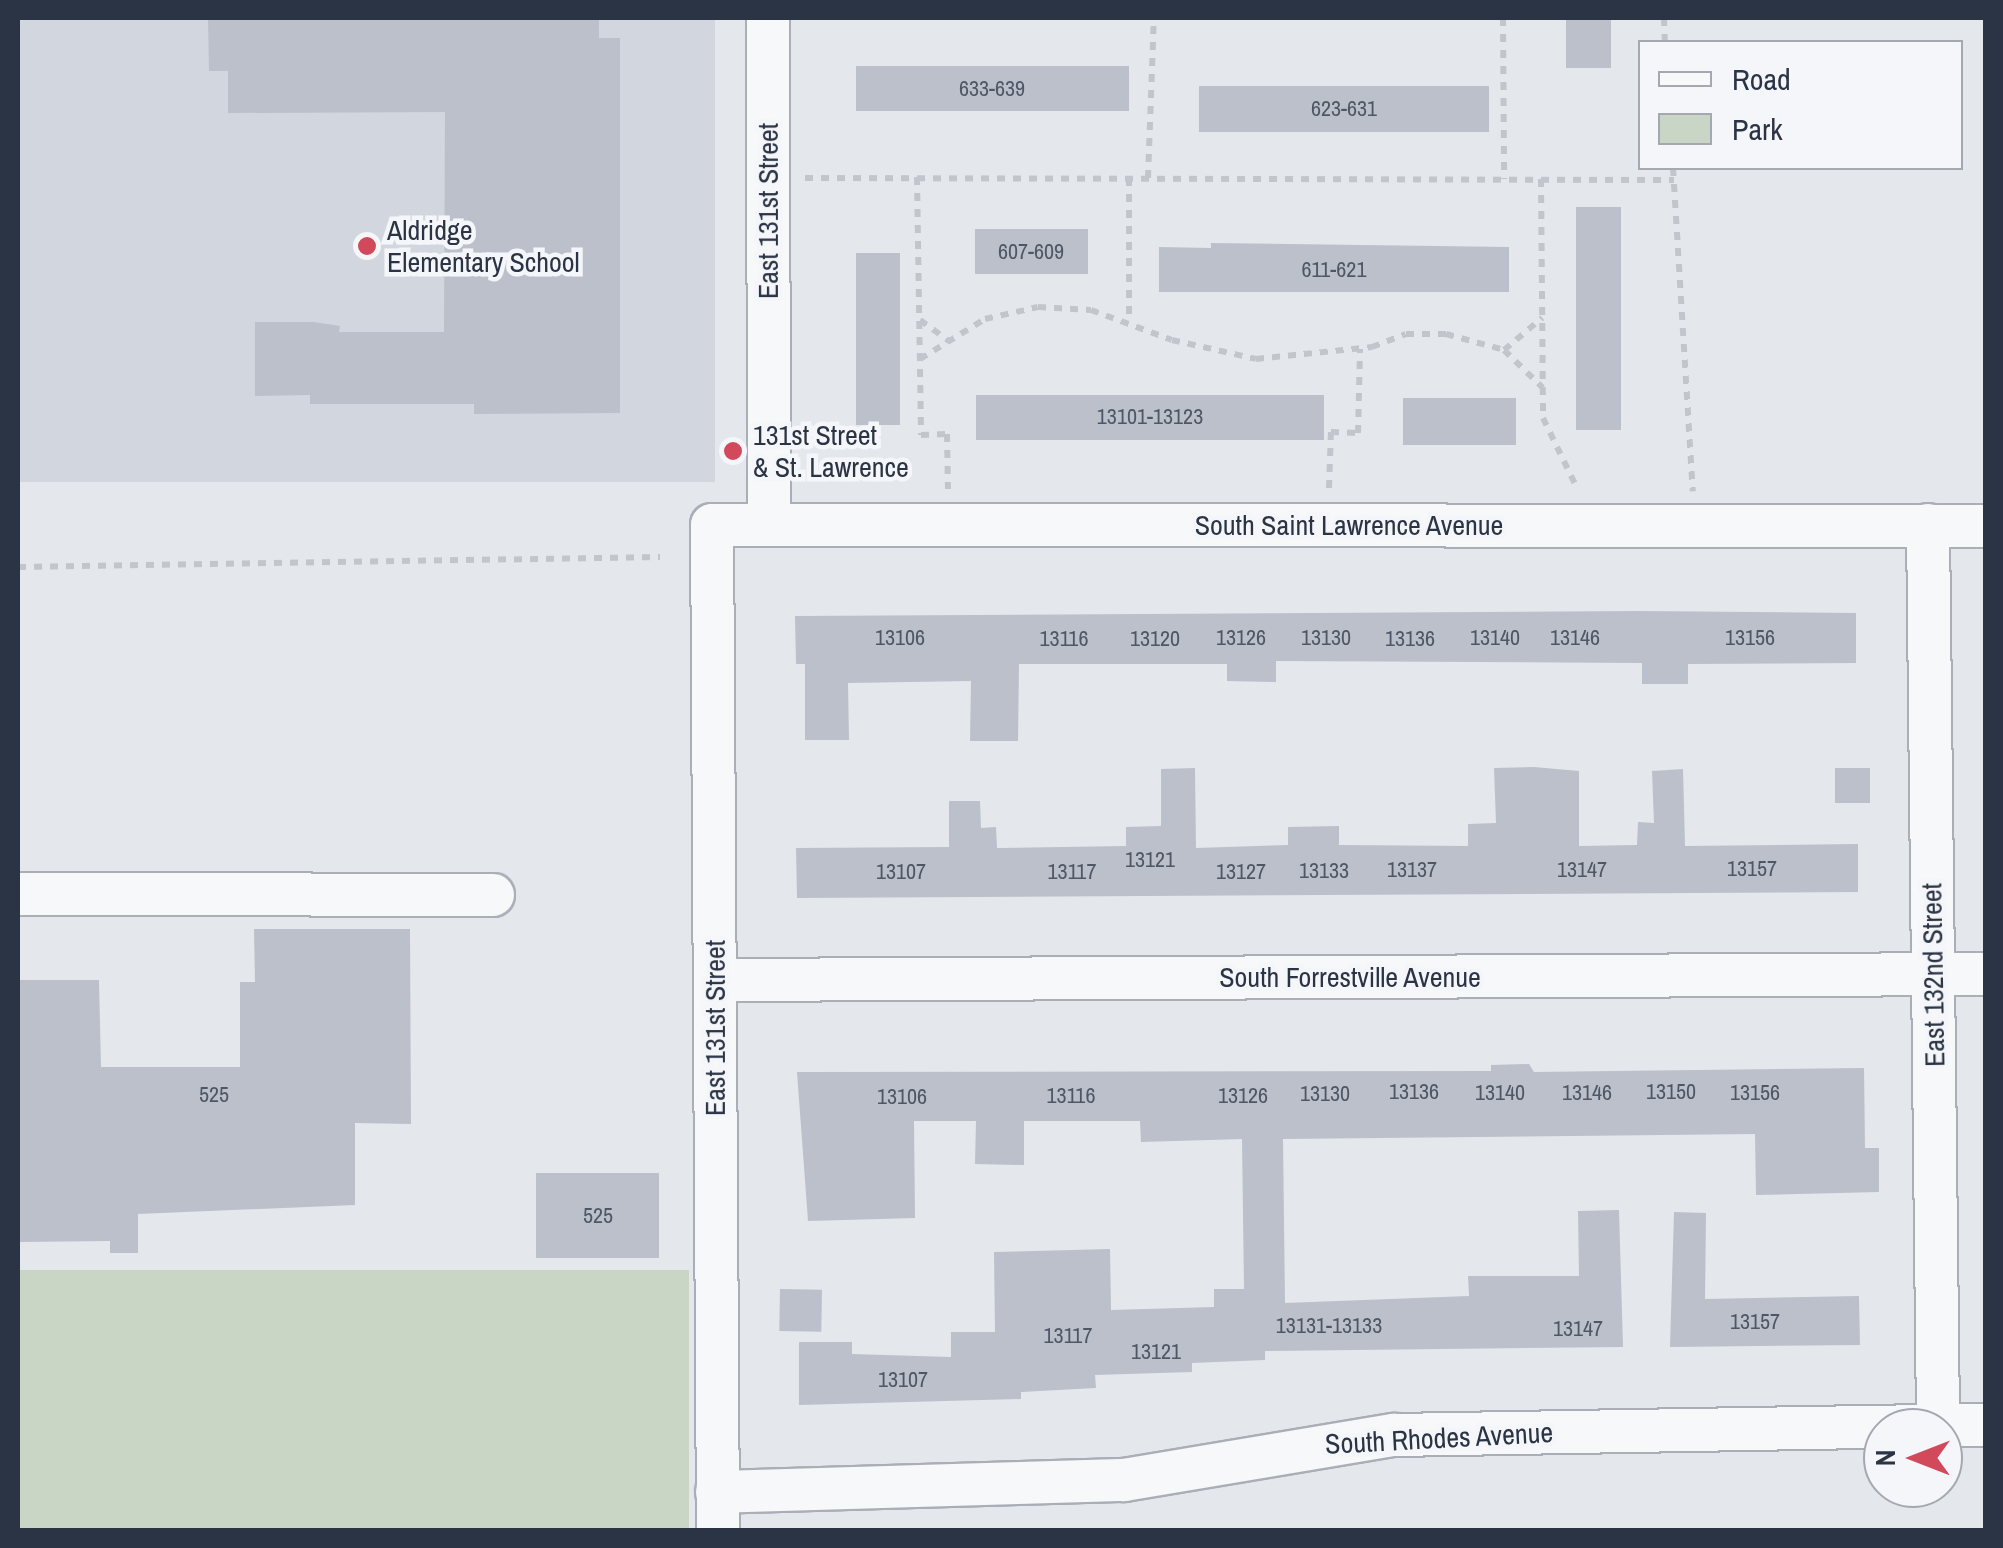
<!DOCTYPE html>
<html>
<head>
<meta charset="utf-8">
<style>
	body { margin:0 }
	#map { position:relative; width:2003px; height:1548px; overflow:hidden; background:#e4e7ec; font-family:"Archivo Narrow",sans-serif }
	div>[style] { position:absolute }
	.built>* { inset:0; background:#d2d6de; transform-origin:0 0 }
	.green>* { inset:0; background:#c9d6c5; transform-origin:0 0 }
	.building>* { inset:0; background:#bbc0ca; transform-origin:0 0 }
	.path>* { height:6px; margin-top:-3px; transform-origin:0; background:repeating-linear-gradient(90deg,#c2c5cb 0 8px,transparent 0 16px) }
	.roads { filter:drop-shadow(2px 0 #a9aeb7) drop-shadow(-2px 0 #a9aeb7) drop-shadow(0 2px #a9aeb7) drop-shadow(0 -2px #a9aeb7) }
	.minor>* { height:42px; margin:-21px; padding:0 21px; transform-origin:21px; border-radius:21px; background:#f7f8fa }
	.dots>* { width:28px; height:28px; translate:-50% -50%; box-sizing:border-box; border:5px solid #f4f6f9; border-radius:50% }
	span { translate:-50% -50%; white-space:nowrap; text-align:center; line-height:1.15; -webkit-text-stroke:9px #f4f6f9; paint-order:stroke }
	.number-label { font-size:22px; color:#4f5766 }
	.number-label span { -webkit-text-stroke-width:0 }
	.street-label { font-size:28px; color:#2b3445 }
	.poi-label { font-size:28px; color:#2b3445 }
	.left { translate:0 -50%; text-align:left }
	.frame { position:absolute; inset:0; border:20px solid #2b3445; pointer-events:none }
	.legend { position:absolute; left:1638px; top:40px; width:325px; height:130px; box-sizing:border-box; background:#f4f6f9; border:2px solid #a4a8b1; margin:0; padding:12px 18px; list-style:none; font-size:30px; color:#2b3445 }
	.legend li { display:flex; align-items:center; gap:20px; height:50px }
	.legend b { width:50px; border:2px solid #a4a8b1 }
	.north { position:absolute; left:1863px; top:1408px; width:100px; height:100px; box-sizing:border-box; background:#f4f6f9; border:2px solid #a4a8b1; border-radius:50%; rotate:270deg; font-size:28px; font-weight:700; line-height:40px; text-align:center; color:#2b3445 }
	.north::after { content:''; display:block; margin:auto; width:35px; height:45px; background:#d1495b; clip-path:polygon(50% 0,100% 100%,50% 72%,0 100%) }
</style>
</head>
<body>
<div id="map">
	<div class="built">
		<i style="left:18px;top:18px;width:697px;height:464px"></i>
	</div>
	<div class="green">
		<i style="left:18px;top:1270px;width:671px;height:260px"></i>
	</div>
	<div class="building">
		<i style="clip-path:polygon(208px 18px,599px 18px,599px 38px,620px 38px,620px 413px,474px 414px,474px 404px,310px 404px,310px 395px,255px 396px,255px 322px,314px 322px,340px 326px,339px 332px,444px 332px,445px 112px,228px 113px,228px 71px,209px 71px)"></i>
		<i style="left:1566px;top:18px;width:45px;height:50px"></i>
		<i style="left:856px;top:66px;width:273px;height:45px"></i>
		<i style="left:1199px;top:86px;width:290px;height:46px"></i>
		<i style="left:1576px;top:207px;width:45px;height:223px"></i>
		<i style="left:975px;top:229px;width:113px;height:45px"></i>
		<i style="clip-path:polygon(1211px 243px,1509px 247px,1509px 292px,1159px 292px,1159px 247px,1211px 248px)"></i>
		<i style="left:856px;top:253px;width:44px;height:172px"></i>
		<i style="left:976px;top:395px;width:348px;height:45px"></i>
		<i style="left:1516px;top:398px;width:47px;height:113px;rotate:90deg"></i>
		<i style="clip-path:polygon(1638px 611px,1856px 613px,1856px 663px,1688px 664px,1688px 684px,1642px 684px,1642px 663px,1276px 661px,1276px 682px,1227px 681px,1227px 664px,1019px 664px,1018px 741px,970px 741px,971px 681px,848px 683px,849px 740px,805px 740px,805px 664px,796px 664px,795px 616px)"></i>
		<i style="clip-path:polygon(1534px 767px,1579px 771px,1579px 846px,1637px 845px,1638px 822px,1654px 823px,1652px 771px,1683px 769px,1685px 846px,1858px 844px,1858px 892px,797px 898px,796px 848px,949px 847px,949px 801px,980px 801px,981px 828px,996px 827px,997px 848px,1126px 846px,1126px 827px,1161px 826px,1161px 769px,1195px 768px,1196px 848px,1288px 845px,1288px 827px,1339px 826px,1339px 845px,1468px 846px,1468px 824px,1496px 823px,1494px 768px)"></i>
		<i style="left:1835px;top:768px;width:35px;height:35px"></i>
		<i style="clip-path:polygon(254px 929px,410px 929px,411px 1124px,355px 1123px,355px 1205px,138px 1214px,138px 1253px,110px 1253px,110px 1241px,18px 1242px,18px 980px,99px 980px,101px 1067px,240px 1067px,240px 982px,255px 982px)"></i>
		<i style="clip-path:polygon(1529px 1064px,1534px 1072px,1864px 1068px,1865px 1148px,1879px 1148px,1879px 1192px,1756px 1195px,1755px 1134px,1283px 1139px,1285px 1303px,1469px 1296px,1468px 1276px,1579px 1276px,1578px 1211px,1619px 1210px,1623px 1347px,1265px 1351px,1265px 1360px,1192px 1363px,1192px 1372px,1095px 1375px,1096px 1388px,1021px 1392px,1021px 1399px,799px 1405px,799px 1342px,852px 1342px,852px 1354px,951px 1357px,951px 1332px,995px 1332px,994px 1252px,1110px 1249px,1111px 1310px,1214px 1307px,1214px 1289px,1244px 1289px,1242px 1139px,1141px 1142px,1140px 1121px,1024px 1121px,1024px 1165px,975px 1164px,976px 1121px,914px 1121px,915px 1218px,808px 1221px,797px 1072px,1491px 1071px,1491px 1065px)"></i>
		<i style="left:659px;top:1173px;width:85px;height:123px;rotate:90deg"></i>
		<i style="clip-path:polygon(1674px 1212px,1706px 1213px,1705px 1299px,1859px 1296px,1860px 1345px,1670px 1347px)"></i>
		<i style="left:780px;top:1289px;width:42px;height:42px;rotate:1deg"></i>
	</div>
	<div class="path">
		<i style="left:1503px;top:18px;width:161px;rotate:89.6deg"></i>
		<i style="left:1664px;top:18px;width:24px;rotate:88deg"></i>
		<i style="left:1673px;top:168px;width:324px;rotate:86.5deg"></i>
		<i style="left:917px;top:177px;width:258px;rotate:89.1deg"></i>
		<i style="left:921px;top:435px;width:26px;rotate:-2deg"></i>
		<i style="left:947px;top:434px;width:55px;rotate:89deg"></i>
		<i style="left:805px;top:178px;width:869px;rotate:0.13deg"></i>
		<i style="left:1129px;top:178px;width:142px;rotate:90deg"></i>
		<i style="left:1148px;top:178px;width:160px;rotate:-87.9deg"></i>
		<i style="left:1541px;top:179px;width:239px;rotate:89.5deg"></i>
		<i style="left:1543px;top:418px;width:76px;rotate:64.1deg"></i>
		<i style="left:920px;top:320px;width:36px;rotate:36deg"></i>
		<i style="left:1504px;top:350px;width:50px;rotate:-40.1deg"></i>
		<i style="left:920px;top:359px;width:76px;rotate:-31.6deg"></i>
		<i style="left:985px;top:319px;width:54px;rotate:-12.8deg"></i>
		<i style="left:1038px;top:307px;width:53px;rotate:3.2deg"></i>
		<i style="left:1091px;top:310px;width:86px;rotate:20.3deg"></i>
		<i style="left:1172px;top:340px;width:86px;rotate:12.7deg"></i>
		<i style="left:1256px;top:359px;width:117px;rotate:-5.9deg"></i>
		<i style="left:1372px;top:347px;width:36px;rotate:-21deg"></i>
		<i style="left:1406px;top:334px;width:40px"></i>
		<i style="left:1446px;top:334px;width:60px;rotate:15.4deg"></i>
		<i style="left:1504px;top:350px;width:54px;rotate:44.3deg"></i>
		<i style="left:1329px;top:488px;width:56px;rotate:-88deg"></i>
		<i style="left:1331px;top:432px;width:27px;rotate:2deg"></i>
		<i style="left:1358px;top:433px;width:84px;rotate:-88.6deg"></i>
		<i style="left:18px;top:567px;width:642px;rotate:-0.89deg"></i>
	</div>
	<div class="roads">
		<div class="minor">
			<i style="left:768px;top:18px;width:507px;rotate:89.89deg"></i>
			<i style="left:1928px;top:525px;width:900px;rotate:89.36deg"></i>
			<i style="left:18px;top:894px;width:475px;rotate:0.1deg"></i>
			<i style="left:715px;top:980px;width:1271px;rotate:-0.27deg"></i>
			<i style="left:717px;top:1492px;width:407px;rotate:-1.7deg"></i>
			<i style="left:1124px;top:1480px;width:274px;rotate:-9.5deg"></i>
			<i style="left:1394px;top:1435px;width:592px;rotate:-0.97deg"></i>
			<i style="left:718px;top:1530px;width:1005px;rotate:-90.34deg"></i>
			<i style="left:712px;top:525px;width:1274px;rotate:0.04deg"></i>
		</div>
	</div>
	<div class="dots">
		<i style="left:367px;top:246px;background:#d1495b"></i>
		<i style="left:733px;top:451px;background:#d1495b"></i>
	</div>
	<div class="number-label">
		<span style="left:992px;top:89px">633-639</span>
		<span style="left:1344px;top:109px">623-631</span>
		<span style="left:1031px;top:252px">607-609</span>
		<span style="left:1334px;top:270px">611-621</span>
		<span style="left:1150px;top:417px">13101-13123</span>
		<span style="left:900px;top:638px">13106</span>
		<span style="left:1241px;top:638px">13126</span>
		<span style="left:1326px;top:638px">13130</span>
		<span style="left:1495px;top:638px">13140</span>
		<span style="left:1575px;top:638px">13146</span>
		<span style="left:1750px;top:638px">13156</span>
		<span style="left:1064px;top:639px">13116</span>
		<span style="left:1155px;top:639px">13120</span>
		<span style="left:1410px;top:639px">13136</span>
		<span style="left:1150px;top:860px">13121</span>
		<span style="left:1752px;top:869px">13157</span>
		<span style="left:1412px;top:870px">13137</span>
		<span style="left:1582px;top:870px">13147</span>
		<span style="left:1324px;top:871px">13133</span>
		<span style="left:901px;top:872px">13107</span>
		<span style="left:1072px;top:872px">13117</span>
		<span style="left:1241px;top:872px">13127</span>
		<span style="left:1414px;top:1092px">13136</span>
		<span style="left:1671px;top:1092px">13150</span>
		<span style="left:1500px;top:1093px">13140</span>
		<span style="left:1587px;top:1093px">13146</span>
		<span style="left:1755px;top:1093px">13156</span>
		<span style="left:1325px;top:1094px">13130</span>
		<span style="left:214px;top:1095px">525</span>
		<span style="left:1071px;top:1096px">13116</span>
		<span style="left:1243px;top:1096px">13126</span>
		<span style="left:902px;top:1097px">13106</span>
		<span style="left:598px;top:1216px">525</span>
		<span style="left:1755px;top:1322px">13157</span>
		<span style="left:1329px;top:1326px">13131-13133</span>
		<span style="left:1578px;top:1329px">13147</span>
		<span style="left:1068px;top:1336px">13117</span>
		<span style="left:1156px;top:1352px">13121</span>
		<span style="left:903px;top:1380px">13107</span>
	</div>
	<div class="street-label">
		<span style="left:768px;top:211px;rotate:-90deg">East 131st Street</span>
		<span style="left:1349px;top:525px">South Saint Lawrence Avenue</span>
		<span style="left:1933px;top:975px;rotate:-91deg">East 132nd Street</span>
		<span style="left:1350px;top:977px">South Forrestville Avenue</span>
		<span style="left:715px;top:1028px;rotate:-90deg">East 131st Street</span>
		<span style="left:1439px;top:1438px;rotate:-3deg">South Rhodes Avenue</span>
	</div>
	<div class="poi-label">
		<span class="left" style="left:387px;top:246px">Aldridge<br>Elementary School</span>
		<span class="left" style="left:753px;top:451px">131st Street<br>&amp; St. Lawrence</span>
	</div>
	<div class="frame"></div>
	<ul class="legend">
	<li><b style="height:12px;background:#f7f8fa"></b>Road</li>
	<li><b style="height:28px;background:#c9d6c5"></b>Park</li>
	</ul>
	<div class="north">N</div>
</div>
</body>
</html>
